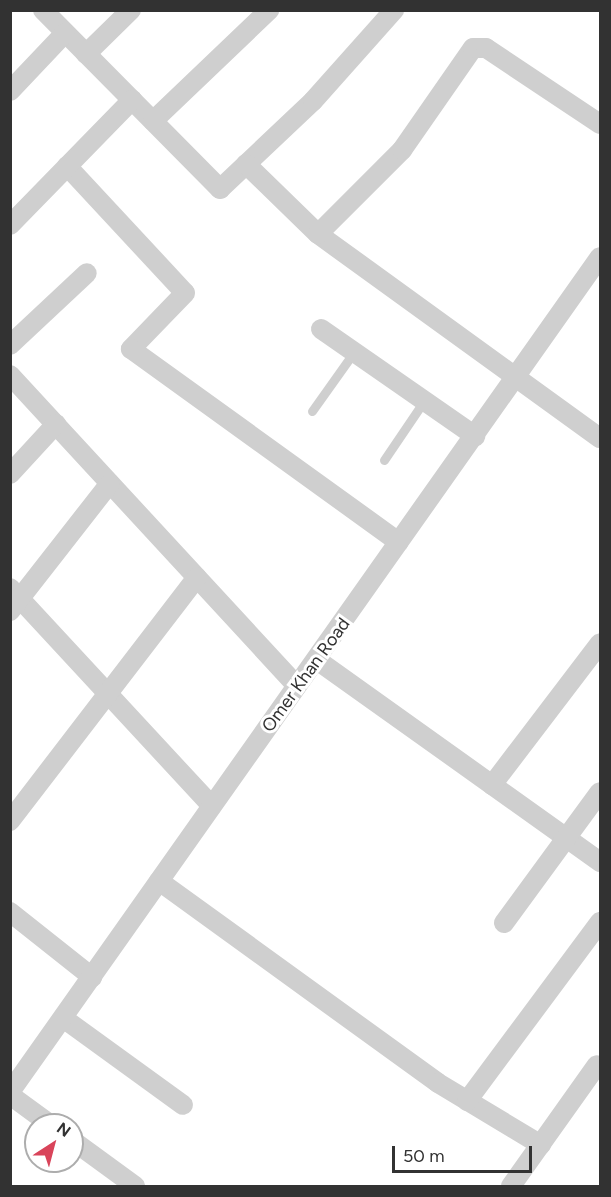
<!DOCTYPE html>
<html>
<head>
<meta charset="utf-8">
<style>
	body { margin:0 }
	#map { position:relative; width:611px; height:1197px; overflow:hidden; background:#fff; font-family:Figtree,sans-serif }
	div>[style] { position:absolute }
	.service>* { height:9px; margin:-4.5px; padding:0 4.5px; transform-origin:4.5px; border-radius:4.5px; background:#cfcfcf }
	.minor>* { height:20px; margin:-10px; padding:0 10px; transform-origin:10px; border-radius:10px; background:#cfcfcf }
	span { translate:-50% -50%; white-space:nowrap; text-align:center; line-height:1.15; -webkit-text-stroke:6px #fff; paint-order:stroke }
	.street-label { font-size:18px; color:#323232 }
	.frame { position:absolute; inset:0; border:12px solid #323232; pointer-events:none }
	.north { position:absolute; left:24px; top:1113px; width:60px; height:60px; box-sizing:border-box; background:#fff; border:2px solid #adadad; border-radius:50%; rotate:36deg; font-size:16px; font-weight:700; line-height:24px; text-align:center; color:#323232 }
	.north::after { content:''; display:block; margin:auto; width:21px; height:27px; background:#d9445a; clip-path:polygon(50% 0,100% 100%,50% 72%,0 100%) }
	.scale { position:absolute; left:392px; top:1146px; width:140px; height:27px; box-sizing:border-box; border:3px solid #323232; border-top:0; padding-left:8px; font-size:18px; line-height:21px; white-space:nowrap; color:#323232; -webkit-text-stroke:4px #fff; paint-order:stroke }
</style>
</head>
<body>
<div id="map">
	<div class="service">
		<i style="left:312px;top:411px;width:72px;rotate:-54.6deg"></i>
		<i style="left:384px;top:460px;width:71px;rotate:-55.9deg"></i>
	</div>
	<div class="minor">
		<i style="left:43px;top:10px;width:252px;rotate:45.3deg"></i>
		<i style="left:220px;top:189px;width:128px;rotate:-43.4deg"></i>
		<i style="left:313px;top:101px;width:122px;rotate:-48.3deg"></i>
		<i style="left:86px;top:54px;width:63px;rotate:-44.4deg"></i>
		<i style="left:10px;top:91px;width:80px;rotate:-46.5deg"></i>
		<i style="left:153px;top:121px;width:161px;rotate:-43.7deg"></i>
		<i style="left:246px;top:164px;width:100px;rotate:44.2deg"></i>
		<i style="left:318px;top:234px;width:348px;rotate:35.9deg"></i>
		<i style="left:67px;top:166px;width:173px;rotate:47.1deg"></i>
		<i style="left:185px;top:293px;width:78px;rotate:134deg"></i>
		<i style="left:131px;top:349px;width:330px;rotate:35.8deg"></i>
		<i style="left:10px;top:225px;width:175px;rotate:-45.7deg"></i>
		<i style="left:318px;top:234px;width:119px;rotate:-45deg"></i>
		<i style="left:402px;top:150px;width:124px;rotate:-55.2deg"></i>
		<i style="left:473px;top:48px;width:13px"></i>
		<i style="left:486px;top:48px;width:137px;rotate:33.7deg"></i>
		<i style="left:321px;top:329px;width:188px;rotate:34.8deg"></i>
		<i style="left:10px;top:345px;width:105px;rotate:-43.1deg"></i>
		<i style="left:10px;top:375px;width:423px;rotate:47.3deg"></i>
		<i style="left:10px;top:474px;width:68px;rotate:-47.4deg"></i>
		<i style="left:10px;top:588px;width:297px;rotate:47.2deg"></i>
		<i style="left:10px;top:611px;width:162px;rotate:-52deg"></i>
		<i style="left:317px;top:660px;width:348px;rotate:35.5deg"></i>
		<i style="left:492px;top:785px;width:178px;rotate:-52.7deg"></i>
		<i style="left:10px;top:821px;width:307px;rotate:-52.5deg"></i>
		<i style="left:159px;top:881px;width:344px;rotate:35.9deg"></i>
		<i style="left:438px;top:1083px;width:120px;rotate:31deg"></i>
		<i style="left:10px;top:912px;width:105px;rotate:38.4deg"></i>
		<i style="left:504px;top:923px;width:162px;rotate:-53.8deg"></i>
		<i style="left:63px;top:1018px;width:148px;rotate:35.9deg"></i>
		<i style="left:10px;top:1092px;width:1022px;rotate:-54.76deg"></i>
		<i style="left:10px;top:1095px;width:51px;rotate:36.2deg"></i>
		<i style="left:467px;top:1101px;width:223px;rotate:-53.4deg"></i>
		<i style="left:72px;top:1140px;width:78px;rotate:36.1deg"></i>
		<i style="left:511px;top:1186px;width:148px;rotate:-54.6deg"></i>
	</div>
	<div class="street-label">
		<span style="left:306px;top:675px;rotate:-54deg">Omer Khan Road</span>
	</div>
	<div class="frame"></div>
	<div class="north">N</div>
	<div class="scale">50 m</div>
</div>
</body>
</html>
